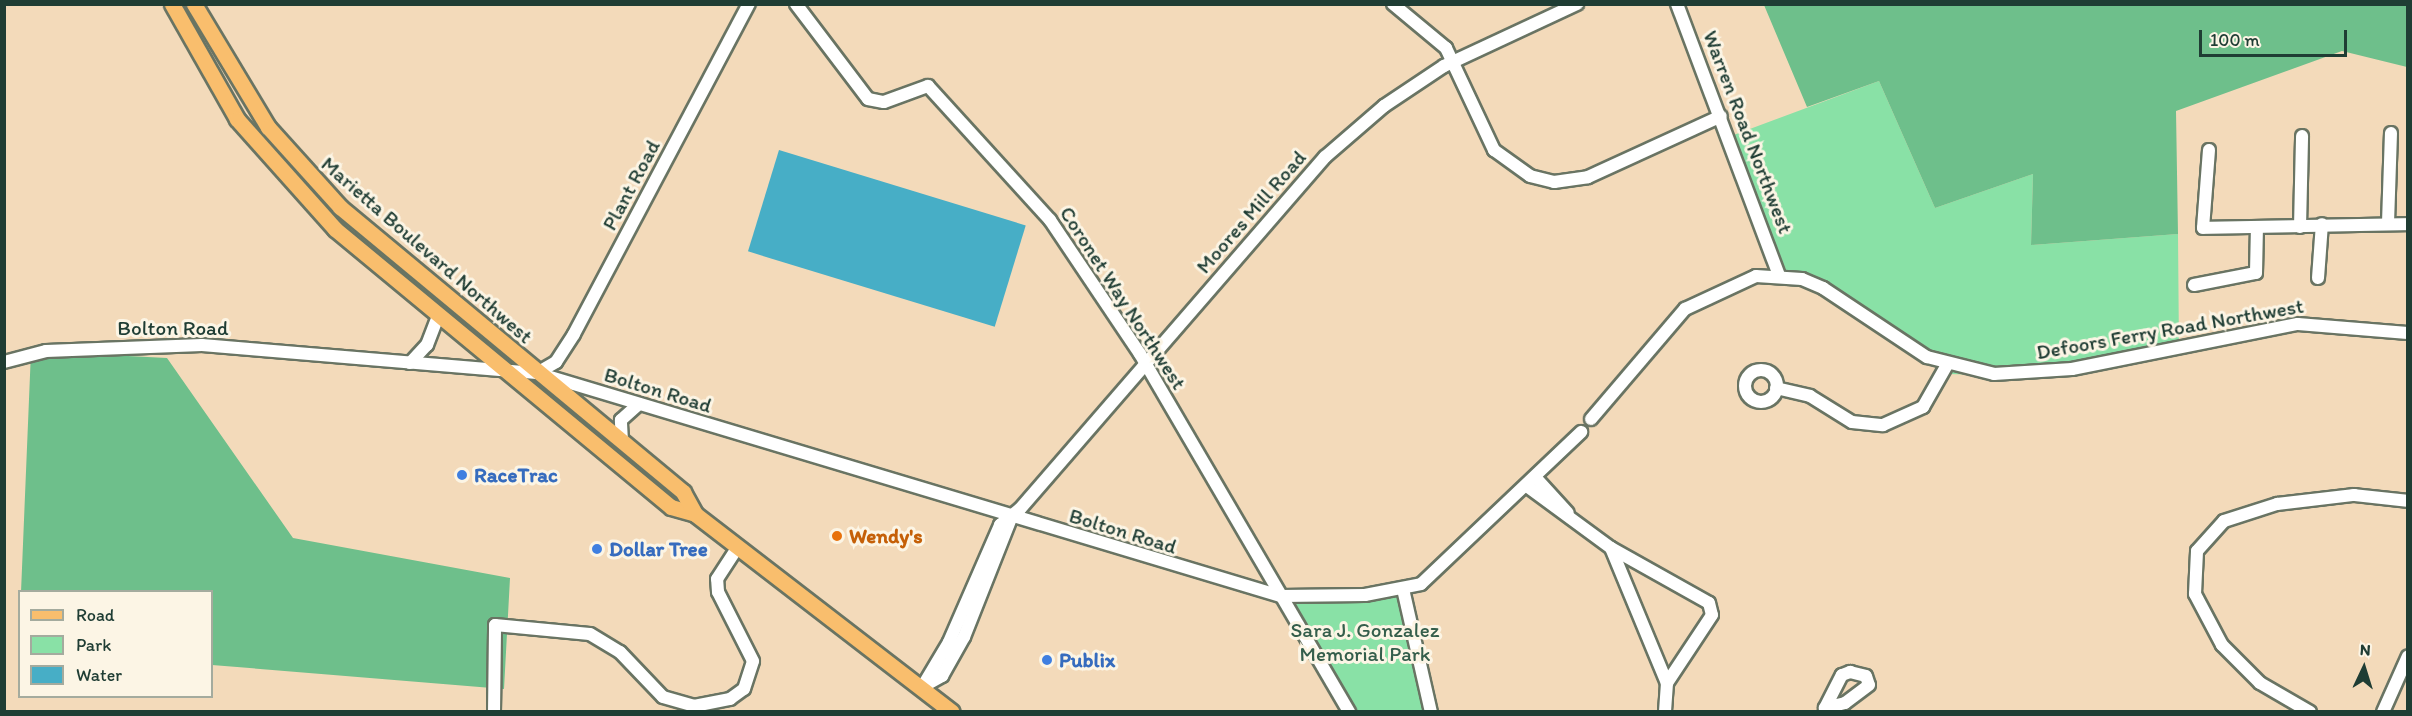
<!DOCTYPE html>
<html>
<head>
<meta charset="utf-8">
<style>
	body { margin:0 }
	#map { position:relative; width:2412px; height:716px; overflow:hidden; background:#f3daba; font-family:Itim,sans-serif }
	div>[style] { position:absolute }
	.green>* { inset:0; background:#89e1a6 }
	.forest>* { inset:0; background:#6ebf8b }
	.water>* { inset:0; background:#47aec6; transform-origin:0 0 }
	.roads { filter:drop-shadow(2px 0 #697463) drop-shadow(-2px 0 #697463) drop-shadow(0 2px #697463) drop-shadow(0 -2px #697463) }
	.minor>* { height:12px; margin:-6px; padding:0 6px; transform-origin:6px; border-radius:6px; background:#fff }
	.minor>.ring { margin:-6px; padding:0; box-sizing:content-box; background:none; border:12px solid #fff; border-radius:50% }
	.major>* { height:15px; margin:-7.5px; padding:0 7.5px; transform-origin:7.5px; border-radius:7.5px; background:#f9be6d }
	.dots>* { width:16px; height:16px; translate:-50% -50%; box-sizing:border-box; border:3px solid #fcf5e5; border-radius:50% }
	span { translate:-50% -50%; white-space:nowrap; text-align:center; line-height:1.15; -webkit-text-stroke:6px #fcf5e5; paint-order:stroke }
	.street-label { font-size:21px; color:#1f3d34 }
	.shop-label { font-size:21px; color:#366cbe; font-weight:700 }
	.left { translate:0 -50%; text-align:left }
	.food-label { font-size:21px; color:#c56008; font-weight:700 }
	.park-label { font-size:21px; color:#345e4b }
	.frame { position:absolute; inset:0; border:6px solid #1f3d34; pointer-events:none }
	.legend { position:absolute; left:18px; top:590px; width:195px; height:108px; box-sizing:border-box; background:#fcf5e5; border:2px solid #a4ab9e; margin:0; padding:8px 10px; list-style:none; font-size:18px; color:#1f3d34 }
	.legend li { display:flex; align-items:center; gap:12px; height:30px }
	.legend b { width:30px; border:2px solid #a4ab9e }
	.north { position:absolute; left:2334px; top:638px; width:60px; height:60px; -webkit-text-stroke:4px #fcf5e5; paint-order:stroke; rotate:4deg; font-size:16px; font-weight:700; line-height:24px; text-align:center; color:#1f3d34 }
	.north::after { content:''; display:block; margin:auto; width:21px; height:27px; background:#1f3d34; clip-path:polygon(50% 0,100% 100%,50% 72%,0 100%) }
	.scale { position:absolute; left:2199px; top:30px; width:148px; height:27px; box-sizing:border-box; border:3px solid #1f3d34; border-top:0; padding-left:8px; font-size:18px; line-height:21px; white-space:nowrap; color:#1f3d34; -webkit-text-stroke:4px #fcf5e5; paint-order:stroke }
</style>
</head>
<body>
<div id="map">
	<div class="green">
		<i style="clip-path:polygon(1879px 81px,1935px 208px,2033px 174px,2031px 245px,2178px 234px,2179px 352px,2033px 376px,1947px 374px,1799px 281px,1775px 280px,1777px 249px,1731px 136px)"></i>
		<i style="clip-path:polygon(1403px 589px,1429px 711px,1352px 711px,1282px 596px)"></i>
	</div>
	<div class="forest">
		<i style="clip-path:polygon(1764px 5px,2407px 5px,2407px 67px,2342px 51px,2176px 111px,2178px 234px,2031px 245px,2033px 174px,1935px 208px,1879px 81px,1807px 107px)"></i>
		<i style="clip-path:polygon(31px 351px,167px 358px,293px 538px,510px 578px,504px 689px,212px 665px,212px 592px,21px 592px)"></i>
	</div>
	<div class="water">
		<i style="left:779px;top:150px;width:258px;height:106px;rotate:17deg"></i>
	</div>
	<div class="roads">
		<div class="minor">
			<i style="left:796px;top:4px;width:119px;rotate:52.8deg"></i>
			<i style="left:868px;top:99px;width:16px;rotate:11deg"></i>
			<i style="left:884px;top:102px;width:47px;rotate:-20deg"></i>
			<i style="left:928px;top:86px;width:181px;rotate:47.7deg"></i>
			<i style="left:1050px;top:220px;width:161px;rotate:56.1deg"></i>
			<i style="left:1140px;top:354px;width:415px;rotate:59.7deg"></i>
			<i style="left:1393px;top:4px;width:69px;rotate:39.7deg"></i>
			<i style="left:1446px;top:48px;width:113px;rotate:64.8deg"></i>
			<i style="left:1494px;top:150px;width:44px;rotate:35.8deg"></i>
			<i style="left:1530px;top:176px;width:25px;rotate:14deg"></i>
			<i style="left:1554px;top:182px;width:34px;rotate:-8deg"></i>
			<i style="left:1588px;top:177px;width:146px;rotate:-24.6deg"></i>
			<i style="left:1677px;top:4px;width:290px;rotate:69.4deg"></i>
			<i style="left:2209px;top:150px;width:78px;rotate:94.4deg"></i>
			<i style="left:2203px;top:228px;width:205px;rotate:-1.1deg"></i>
			<i style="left:2388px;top:223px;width:90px;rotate:-88.1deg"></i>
			<i style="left:2300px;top:227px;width:91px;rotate:-88.7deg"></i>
			<i style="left:2318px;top:278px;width:54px;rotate:-85.8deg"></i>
			<i style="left:2194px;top:285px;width:63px;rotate:-11deg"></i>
			<i style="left:2256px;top:273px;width:46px;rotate:-88.8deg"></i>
			<i style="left:4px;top:362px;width:43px;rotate:-14.7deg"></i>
			<i style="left:46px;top:351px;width:156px;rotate:-2.2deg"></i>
			<i style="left:202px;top:345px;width:336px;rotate:4.8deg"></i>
			<i style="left:537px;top:373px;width:777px;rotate:16.69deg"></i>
			<i style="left:1281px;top:596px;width:84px;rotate:-0.7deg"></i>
			<i style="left:1365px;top:595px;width:57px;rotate:-11.1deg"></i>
			<i style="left:1421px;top:584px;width:221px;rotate:-43.5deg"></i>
			<i style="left:410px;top:363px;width:25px;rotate:-47deg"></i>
			<i style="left:427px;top:345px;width:30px;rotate:-69deg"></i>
			<i class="ring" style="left:1745px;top:370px;width:20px;height:20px"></i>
			<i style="left:537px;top:373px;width:22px;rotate:-30deg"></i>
			<i style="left:556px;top:362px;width:33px;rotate:-57deg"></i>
			<i style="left:574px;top:334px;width:374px;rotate:-62.1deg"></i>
			<i style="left:1776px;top:388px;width:35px;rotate:13deg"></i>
			<i style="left:1810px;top:396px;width:49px;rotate:31.8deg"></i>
			<i style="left:1852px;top:422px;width:31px;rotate:6deg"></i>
			<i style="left:1883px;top:425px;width:44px;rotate:-24.2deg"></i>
			<i style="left:1923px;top:407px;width:48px;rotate:-60.3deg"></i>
			<i style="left:1591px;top:419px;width:145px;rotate:-49.5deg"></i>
			<i style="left:1685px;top:309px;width:78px;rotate:-24.9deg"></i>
			<i style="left:1756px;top:276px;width:46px;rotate:3.7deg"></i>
			<i style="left:1802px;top:279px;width:23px;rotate:23deg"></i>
			<i style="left:1823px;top:288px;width:125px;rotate:33.6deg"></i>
			<i style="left:1927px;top:357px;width:69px;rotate:14.2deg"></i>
			<i style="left:1994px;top:374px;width:78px;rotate:-3.7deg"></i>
			<i style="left:2072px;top:369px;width:230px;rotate:-11.3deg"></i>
			<i style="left:2298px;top:324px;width:110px;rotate:4.7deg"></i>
			<i style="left:622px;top:442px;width:22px;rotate:-93deg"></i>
			<i style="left:621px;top:420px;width:24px;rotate:-42deg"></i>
			<i style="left:1536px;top:478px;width:47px;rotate:47.6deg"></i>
			<i style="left:1528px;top:487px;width:103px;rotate:36.3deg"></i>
			<i style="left:1611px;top:548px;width:146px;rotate:67.5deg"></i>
			<i style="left:1667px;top:683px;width:29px;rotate:94deg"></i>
			<i style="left:1611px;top:548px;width:112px;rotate:29.3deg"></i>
			<i style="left:1709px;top:603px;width:12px;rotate:76deg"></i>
			<i style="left:1712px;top:615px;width:82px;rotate:123.5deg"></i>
			<i style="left:1403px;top:589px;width:126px;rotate:77.2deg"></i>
			<i style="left:1850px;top:672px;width:16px;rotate:14deg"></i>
			<i style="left:1866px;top:676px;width:9px;rotate:72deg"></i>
			<i style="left:1869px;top:685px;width:30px;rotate:143deg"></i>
			<i style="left:1845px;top:703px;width:21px;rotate:166deg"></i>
			<i style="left:1825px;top:708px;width:37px;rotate:-63deg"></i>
			<i style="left:1842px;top:675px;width:9px;rotate:-21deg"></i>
			<i style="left:924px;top:686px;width:21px;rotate:-29deg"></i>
			<i style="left:942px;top:676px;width:45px;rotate:-60.6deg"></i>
			<i style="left:964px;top:637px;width:128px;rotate:-68.4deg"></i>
			<i style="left:921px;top:689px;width:55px;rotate:-59.2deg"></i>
			<i style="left:949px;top:642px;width:128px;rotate:-66.4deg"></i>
			<i style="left:1000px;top:525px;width:26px;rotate:-39deg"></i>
			<i style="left:1020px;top:509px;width:466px;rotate:-49.1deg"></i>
			<i style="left:1325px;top:157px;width:78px;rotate:-40.8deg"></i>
			<i style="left:1384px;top:106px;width:72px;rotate:-33.7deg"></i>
			<i style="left:1444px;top:66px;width:147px;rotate:-25deg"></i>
			<i style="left:494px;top:712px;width:87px;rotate:-89.3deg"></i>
			<i style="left:495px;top:625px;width:95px;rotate:5.4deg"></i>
			<i style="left:590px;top:634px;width:35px;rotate:31deg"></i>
			<i style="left:620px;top:652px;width:62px;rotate:46.3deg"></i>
			<i style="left:663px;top:697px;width:32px;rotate:16deg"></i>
			<i style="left:694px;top:706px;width:37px;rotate:-11deg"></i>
			<i style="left:730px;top:699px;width:17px;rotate:-36deg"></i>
			<i style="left:744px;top:689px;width:29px;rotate:-72deg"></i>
			<i style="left:753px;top:661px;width:77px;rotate:-116.9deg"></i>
			<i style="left:718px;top:592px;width:13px;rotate:-94deg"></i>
			<i style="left:717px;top:579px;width:37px;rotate:-57deg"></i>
			<i style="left:2310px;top:712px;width:58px;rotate:-149.9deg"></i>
			<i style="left:2260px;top:683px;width:54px;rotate:-135deg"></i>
			<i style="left:2222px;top:645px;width:58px;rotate:-117.9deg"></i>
			<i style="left:2195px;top:594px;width:43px;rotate:-87.3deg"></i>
			<i style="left:2197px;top:551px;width:40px;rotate:-48deg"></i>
			<i style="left:2224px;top:521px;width:56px;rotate:-17.8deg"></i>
			<i style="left:2277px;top:504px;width:78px;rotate:-6.7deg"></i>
			<i style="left:2354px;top:495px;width:54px;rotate:6.3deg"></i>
			<i style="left:2383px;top:712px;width:61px;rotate:-65.9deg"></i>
		</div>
		<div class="major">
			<i style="left:172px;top:4px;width:132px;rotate:60.5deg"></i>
			<i style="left:237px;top:119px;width:147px;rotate:48.3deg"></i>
			<i style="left:335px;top:229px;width:436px;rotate:39.6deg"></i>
			<i style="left:671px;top:507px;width:25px;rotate:16deg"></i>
			<i style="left:194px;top:4px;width:144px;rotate:59deg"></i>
			<i style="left:268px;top:127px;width:108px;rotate:48deg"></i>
			<i style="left:340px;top:207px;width:446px;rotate:39.7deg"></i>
			<i style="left:683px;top:492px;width:25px;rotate:61deg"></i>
			<i style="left:695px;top:514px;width:324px;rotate:37.6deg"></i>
		</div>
	</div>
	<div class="dots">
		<i style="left:462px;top:475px;background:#3f7fe0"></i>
		<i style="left:837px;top:536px;background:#e8710a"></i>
		<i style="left:597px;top:549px;background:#3f7fe0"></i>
		<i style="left:1047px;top:660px;background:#3f7fe0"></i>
	</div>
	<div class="street-label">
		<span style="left:1748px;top:132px;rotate:69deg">Warren Road Northwest</span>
		<span style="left:631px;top:185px;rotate:-62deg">Plant Road</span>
		<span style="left:1251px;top:212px;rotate:-49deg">Moores Mill Road</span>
		<span style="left:427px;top:250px;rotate:41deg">Marietta Boulevard Northwest</span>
		<span style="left:1123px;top:298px;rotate:57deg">Coronet Way Northwest</span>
		<span style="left:173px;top:328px">Bolton Road</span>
		<span style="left:2170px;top:329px;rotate:-10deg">Defoors Ferry Road Northwest</span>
		<span style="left:658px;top:390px;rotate:17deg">Bolton Road</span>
		<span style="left:1123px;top:531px;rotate:17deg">Bolton Road</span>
	</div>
	<div class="shop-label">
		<span class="left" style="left:474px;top:475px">RaceTrac</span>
		<span class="left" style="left:609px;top:549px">Dollar Tree</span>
		<span class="left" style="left:1059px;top:660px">Publix</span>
	</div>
	<div class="food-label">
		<span class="left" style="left:849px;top:536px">Wendy's</span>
	</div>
	<div class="park-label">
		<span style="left:1365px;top:642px">Sara J. Gonzalez<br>Memorial Park</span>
	</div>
	<div class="frame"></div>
	<ul class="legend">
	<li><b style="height:8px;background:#f9be6d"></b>Road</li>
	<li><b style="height:16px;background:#89e1a6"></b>Park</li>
	<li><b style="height:16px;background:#47aec6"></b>Water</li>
	</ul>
	<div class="north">N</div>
	<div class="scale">100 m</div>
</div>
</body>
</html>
